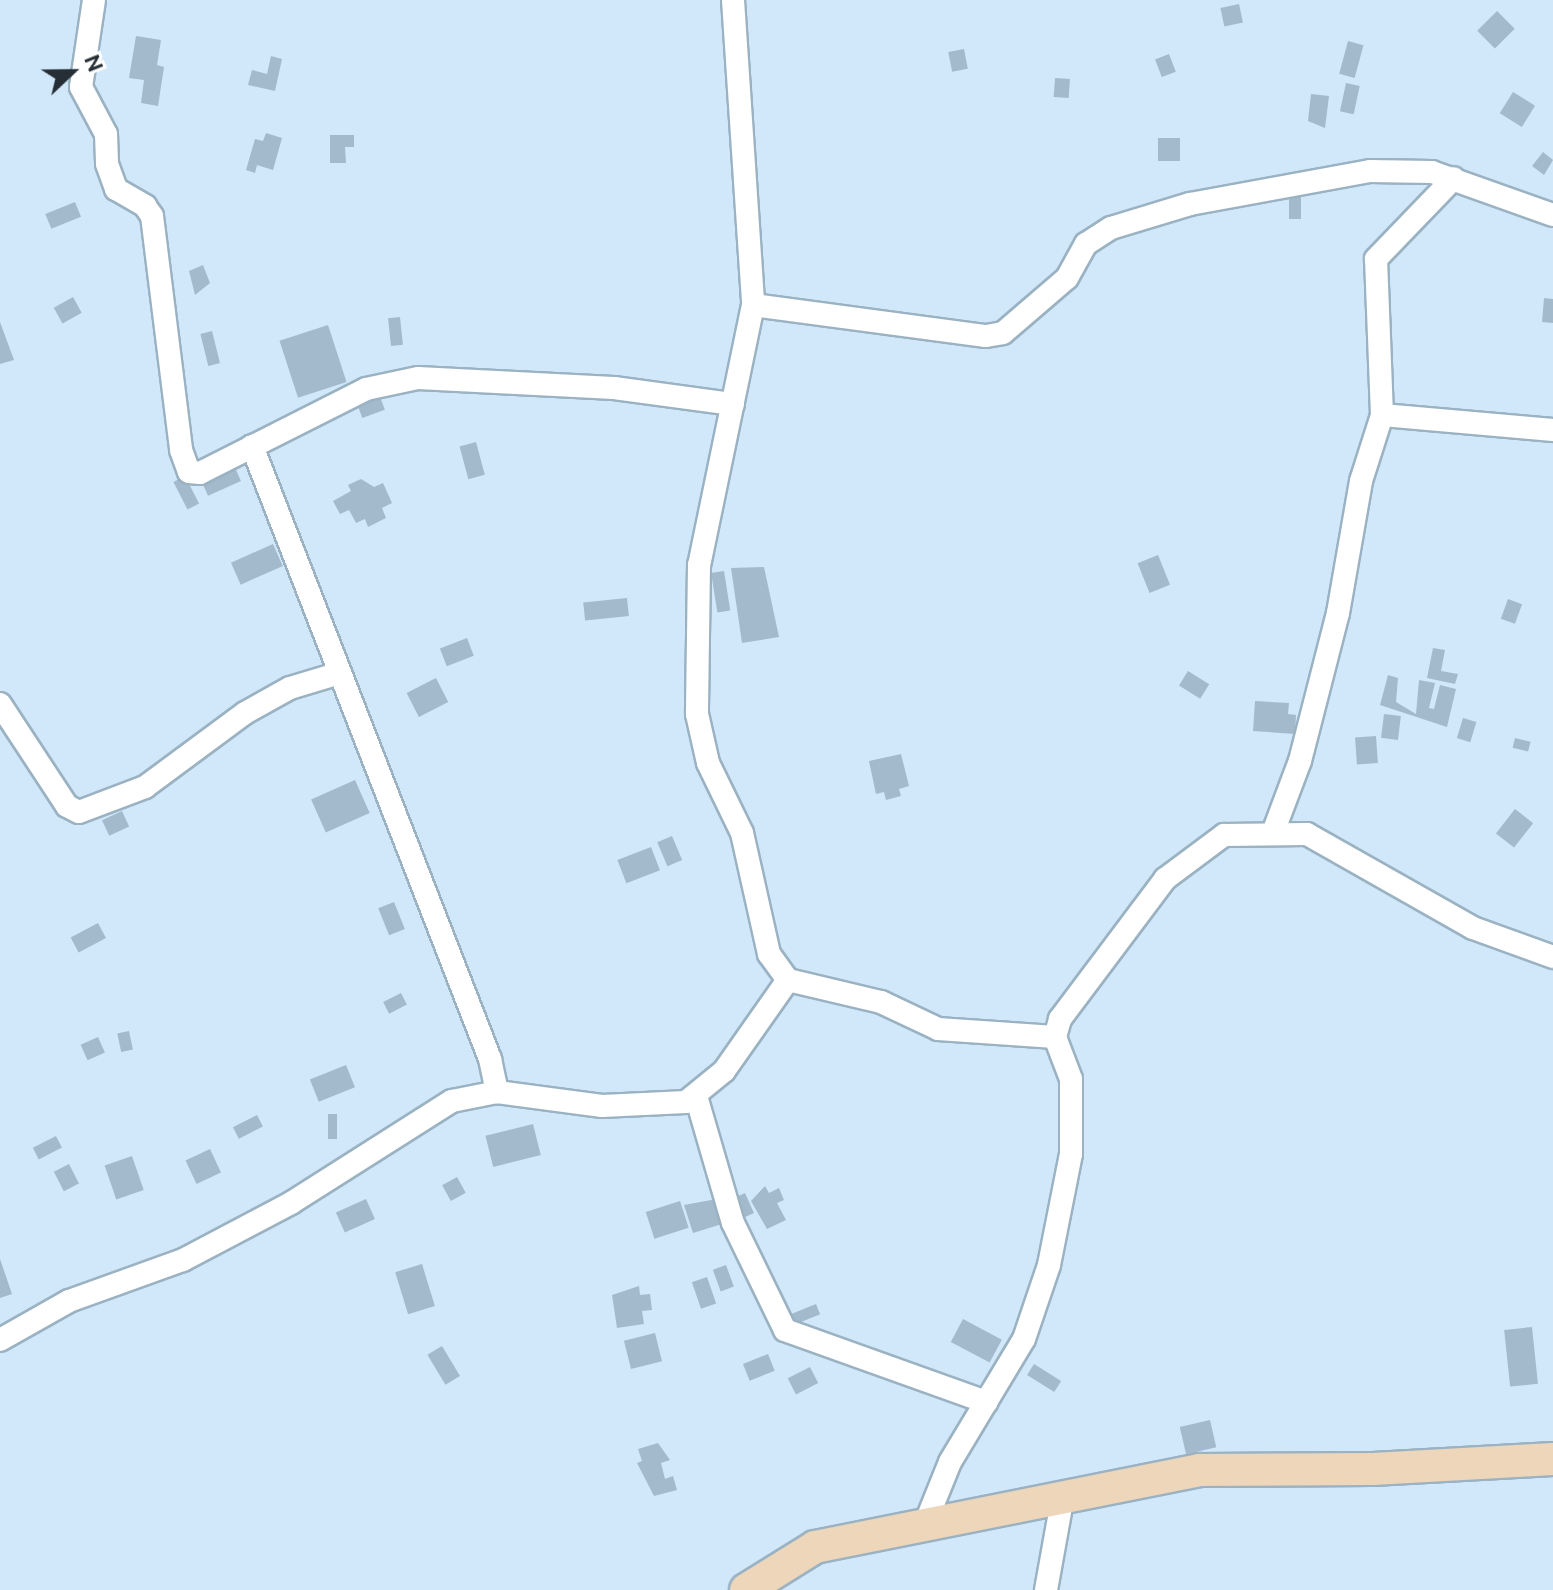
<!DOCTYPE html>
<html>
<head>
<meta charset="utf-8">
<style>
	body { margin:0 }
	#map { position:relative; width:1553px; height:1590px; overflow:hidden; background:#d0e8f9; font-family:Ubuntu,sans-serif }
	div>[style] { position:absolute }
	.building>* { inset:0; background:#a2bacb; transform-origin:0 0 }
	.roads { filter:drop-shadow(2px 0 #9ab2c2) drop-shadow(-2px 0 #9ab2c2) drop-shadow(0 2px #9ab2c2) drop-shadow(0 -2px #9ab2c2) }
	.minor>* { height:22px; margin:-11px; padding:0 11px; transform-origin:11px; border-radius:11px; background:#fff }
	.secondary>* { height:32px; margin:-16px; padding:0 16px; transform-origin:16px; border-radius:16px; background:#edd6ba }
	span { translate:-50% -50%; white-space:nowrap; text-align:center; line-height:1.15; -webkit-text-stroke:6px #fff; paint-order:stroke }
	.north { position:absolute; left:32px; top:32px; width:80px; height:80px; -webkit-text-stroke:6px #fff; paint-order:stroke; rotate:68deg; font-size:22px; font-weight:700; line-height:32px; text-align:center; color:#262f36 }
	.north::after { content:''; display:block; margin:auto; width:28px; height:36px; background:#262f36; clip-path:polygon(50% 0,100% 100%,50% 72%,0 100%) }
</style>
</head>
<body>
<div id="map">
	<div class="building">
		<i style="left:1239px;top:4px;width:19px;height:19px;rotate:78deg"></i>
		<i style="left:1497px;top:11px;width:25px;height:28px;rotate:45deg"></i>
		<i style="clip-path:polygon(136px 36px,161px 40px,157px 65px,164px 67px,158px 106px,141px 103px,144px 80px,129px 78px)"></i>
		<i style="left:1348px;top:41px;width:16px;height:34px;rotate:15deg"></i>
		<i style="left:964px;top:49px;width:20px;height:16px;rotate:79deg"></i>
		<i style="left:1169px;top:54px;width:19px;height:15px;rotate:69deg"></i>
		<i style="clip-path:polygon(271px 56px,282px 59px,275px 91px,248px 85px,252px 70px,267px 74px)"></i>
		<i style="left:1055px;top:78px;width:15px;height:19px;rotate:4deg"></i>
		<i style="left:1346px;top:83px;width:14px;height:29px;rotate:12deg"></i>
		<i style="left:1513px;top:92px;width:26px;height:25px;rotate:32deg"></i>
		<i style="clip-path:polygon(1311px 94px,1329px 96px,1325px 128px,1308px 121px)"></i>
		<i style="clip-path:polygon(266px 133px,282px 138px,273px 170px,257px 165px,255px 173px,246px 170px,255px 139px,263px 141px)"></i>
		<i style="clip-path:polygon(330px 135px,354px 135px,354px 147px,345px 147px,346px 163px,330px 163px)"></i>
		<i style="left:1180px;top:138px;width:23px;height:22px;rotate:90deg"></i>
		<i style="clip-path:polygon(1543px 152px,1553px 160px,1544px 175px,1532px 166px)"></i>
		<i style="left:1289px;top:195px;width:12px;height:24px"></i>
		<i style="left:75px;top:202px;width:16px;height:32px;rotate:68deg"></i>
		<i style="clip-path:polygon(203px 265px,210px 283px,195px 295px,189px 271px)"></i>
		<i style="left:73px;top:297px;width:18px;height:22px;rotate:61deg"></i>
		<i style="clip-path:polygon(1544px 298px,1553px 299px,1553px 323px,1542px 322px)"></i>
		<i style="left:400px;top:317px;width:28px;height:12px;rotate:84deg"></i>
		<i style="clip-path:polygon(0 322px,14px 360px,0 364px)"></i>
		<i style="left:328px;top:325px;width:60px;height:51px;rotate:72deg"></i>
		<i style="left:212px;top:331px;width:33px;height:12px;rotate:76deg"></i>
		<i style="left:378px;top:391px;width:20px;height:24px;rotate:70deg"></i>
		<i style="left:476px;top:442px;width:34px;height:17px;rotate:75deg"></i>
		<i style="left:232px;top:461px;width:22px;height:36px;rotate:66deg"></i>
		<i style="left:185px;top:476px;width:31px;height:13px;rotate:63deg"></i>
		<i style="clip-path:polygon(361px 479px,374px 487px,383px 483px,392px 503px,382px 508px,386px 518px,368px 527px,365px 519px,356px 523px,349px 510px,340px 514px,333px 501px,351px 491px,348px 485px)"></i>
		<i style="left:273px;top:544px;width:24px;height:46px;rotate:66deg"></i>
		<i style="left:1158px;top:555px;width:32px;height:22px;rotate:68deg"></i>
		<i style="clip-path:polygon(764px 567px,779px 637px,742px 643px,731px 568px)"></i>
		<i style="left:724px;top:571px;width:40px;height:13px;rotate:81deg"></i>
		<i style="left:627px;top:598px;width:18px;height:44px;rotate:84deg"></i>
		<i style="left:1508px;top:599px;width:15px;height:21px;rotate:20deg"></i>
		<i style="left:467px;top:638px;width:19px;height:29px;rotate:69deg"></i>
		<i style="clip-path:polygon(1433px 648px,1445px 650px,1441px 671px,1458px 674px,1455px 684px,1427px 678px)"></i>
		<i style="left:1188px;top:671px;width:25px;height:17px;rotate:32deg"></i>
		<i style="clip-path:polygon(1388px 675px,1398px 678px,1396px 702px,1416px 714px,1419px 680px,1435px 683px,1429px 708px,1434px 709px,1440px 685px,1456px 689px,1447px 727px,1380px 705px)"></i>
		<i style="left:436px;top:678px;width:27px;height:33px;rotate:63deg"></i>
		<i style="clip-path:polygon(1255px 701px,1289px 703px,1288px 714px,1296px 715px,1295px 734px,1253px 731px)"></i>
		<i style="left:1384px;top:714px;width:17px;height:24px;rotate:7deg"></i>
		<i style="left:1463px;top:718px;width:14px;height:21px;rotate:17deg"></i>
		<i style="left:1376px;top:736px;width:27px;height:21px;rotate:86deg"></i>
		<i style="left:1515px;top:738px;width:16px;height:10px;rotate:14deg"></i>
		<i style="clip-path:polygon(901px 754px,909px 786px,899px 789px,901px 796px,886px 800px,884px 792px,876px 794px,869px 761px)"></i>
		<i style="left:355px;top:780px;width:36px;height:48px;rotate:66deg"></i>
		<i style="left:1515px;top:809px;width:23px;height:31px;rotate:38deg"></i>
		<i style="left:122px;top:811px;width:17px;height:22px;rotate:65deg"></i>
		<i style="left:672px;top:836px;width:26px;height:16px;rotate:67deg"></i>
		<i style="left:651px;top:847px;width:25px;height:36px;rotate:69deg"></i>
		<i style="left:394px;top:902px;width:29px;height:17px;rotate:68deg"></i>
		<i style="left:98px;top:923px;width:17px;height:31px;rotate:62deg"></i>
		<i style="left:401px;top:993px;width:13px;height:20px;rotate:63deg"></i>
		<i style="left:129px;top:1031px;width:19px;height:12px;rotate:78deg"></i>
		<i style="left:98px;top:1037px;width:17px;height:19px;rotate:66deg"></i>
		<i style="left:346px;top:1065px;width:24px;height:39px;rotate:68deg"></i>
		<i style="left:328px;top:1114px;width:9px;height:25px"></i>
		<i style="left:257px;top:1115px;width:13px;height:27px;rotate:63deg"></i>
		<i style="left:533px;top:1124px;width:32px;height:49px;rotate:76deg"></i>
		<i style="left:56px;top:1136px;width:13px;height:26px;rotate:63deg"></i>
		<i style="left:210px;top:1149px;width:26px;height:27px;rotate:65deg"></i>
		<i style="left:132px;top:1156px;width:36px;height:29px;rotate:71deg"></i>
		<i style="left:69px;top:1164px;width:22px;height:17px;rotate:63deg"></i>
		<i style="left:457px;top:1177px;width:18px;height:17px;rotate:61deg"></i>
		<i style="clip-path:polygon(765px 1186px,769px 1193px,779px 1188px,784px 1200px,777px 1203px,786px 1220px,767px 1229px,751px 1201px)"></i>
		<i style="left:745px;top:1193px;width:22px;height:17px;rotate:66deg"></i>
		<i style="left:366px;top:1199px;width:22px;height:33px;rotate:66deg"></i>
		<i style="clip-path:polygon(717px 1199px,725px 1223px,693px 1233px,684px 1205px)"></i>
		<i style="left:680px;top:1201px;width:28px;height:36px;rotate:72deg"></i>
		<i style="clip-path:polygon(0 1259px,12px 1294px,0 1298px)"></i>
		<i style="left:422px;top:1264px;width:44px;height:28px;rotate:73deg"></i>
		<i style="left:726px;top:1265px;width:23px;height:14px;rotate:70deg"></i>
		<i style="left:707px;top:1277px;width:28px;height:16px;rotate:71deg"></i>
		<i style="clip-path:polygon(639px 1286px,640px 1295px,650px 1294px,652px 1310px,642px 1311px,644px 1324px,617px 1328px,612px 1295px)"></i>
		<i style="left:816px;top:1304px;width:11px;height:28px;rotate:68deg"></i>
		<i style="left:963px;top:1319px;width:44px;height:26px;rotate:28deg"></i>
		<i style="left:1532px;top:1327px;width:57px;height:28px;rotate:84deg"></i>
		<i style="left:655px;top:1333px;width:29px;height:32px;rotate:76deg"></i>
		<i style="left:442px;top:1346px;width:35px;height:17px;rotate:59deg"></i>
		<i style="left:768px;top:1354px;width:18px;height:27px;rotate:68deg"></i>
		<i style="left:1034px;top:1364px;width:32px;height:13px;rotate:32deg"></i>
		<i style="left:810px;top:1367px;width:18px;height:25px;rotate:63deg"></i>
		<i style="left:1210px;top:1420px;width:28px;height:31px;rotate:77deg"></i>
		<i style="clip-path:polygon(658px 1443px,670px 1460px,661px 1463px,665px 1479px,673px 1476px,677px 1490px,654px 1496px,637px 1463px,642px 1461px,638px 1449px)"></i>
	</div>
	<div class="roads">
		<div class="minor">
			<i style="left:94px;top:0;width:88px;rotate:98.5deg"></i>
			<i style="left:81px;top:87px;width:53px;rotate:62deg"></i>
			<i style="left:106px;top:134px;width:30px;rotate:88deg"></i>
			<i style="left:107px;top:164px;width:27px;rotate:70deg"></i>
			<i style="left:116px;top:189px;width:34px;rotate:30deg"></i>
			<i style="left:145px;top:206px;width:12px;rotate:55deg"></i>
			<i style="left:152px;top:216px;width:236px;rotate:82.9deg"></i>
			<i style="left:181px;top:450px;width:23px;rotate:70deg"></i>
			<i style="left:189px;top:472px;width:11px;rotate:5deg"></i>
			<i style="left:200px;top:473px;width:186px;rotate:-26.8deg"></i>
			<i style="left:366px;top:389px;width:53px;rotate:-11.9deg"></i>
			<i style="left:418px;top:378px;width:196px;rotate:2.9deg"></i>
			<i style="left:614px;top:388px;width:120px;rotate:7.7deg"></i>
			<i style="left:733px;top:0;width:306px;rotate:86.2deg"></i>
			<i style="left:753px;top:305px;width:266px;rotate:101.7deg"></i>
			<i style="left:699px;top:565px;width:149px;rotate:90.8deg"></i>
			<i style="left:697px;top:714px;width:50px;rotate:77.3deg"></i>
			<i style="left:708px;top:763px;width:78px;rotate:64.1deg"></i>
			<i style="left:742px;top:833px;width:124px;rotate:77.4deg"></i>
			<i style="left:769px;top:954px;width:32px;rotate:54deg"></i>
			<i style="left:788px;top:980px;width:96px;rotate:13.3deg"></i>
			<i style="left:881px;top:1002px;width:63px;rotate:25.3deg"></i>
			<i style="left:938px;top:1029px;width:117px;rotate:3.9deg"></i>
			<i style="left:753px;top:305px;width:235px;rotate:7.6deg"></i>
			<i style="left:986px;top:336px;width:17px;rotate:-10deg"></i>
			<i style="left:1003px;top:333px;width:84px;rotate:-40.7deg"></i>
			<i style="left:1067px;top:278px;width:39px;rotate:-61deg"></i>
			<i style="left:1086px;top:244px;width:30px;rotate:-33deg"></i>
			<i style="left:1111px;top:228px;width:83px;rotate:-16.9deg"></i>
			<i style="left:1190px;top:204px;width:183px;rotate:-10.4deg"></i>
			<i style="left:1370px;top:171px;width:62px;rotate:0.9deg"></i>
			<i style="left:1432px;top:172px;width:128px;rotate:19.6deg"></i>
			<i style="left:1382px;top:415px;width:172px;rotate:5deg"></i>
			<i style="left:252px;top:446px;width:658px;rotate:68.78deg"></i>
			<i style="left:490px;top:1059px;width:34px;rotate:78deg"></i>
			<i style="left:0;top:704px;width:122px;rotate:56.7deg"></i>
			<i style="left:67px;top:806px;width:13px;rotate:27deg"></i>
			<i style="left:79px;top:812px;width:71px;rotate:-20.7deg"></i>
			<i style="left:145px;top:787px;width:124px;rotate:-36.5deg"></i>
			<i style="left:245px;top:713px;width:51px;rotate:-29.1deg"></i>
			<i style="left:290px;top:688px;width:52px;rotate:-16.7deg"></i>
			<i style="left:1274px;top:830px;width:74px;rotate:-69.4deg"></i>
			<i style="left:1300px;top:761px;width:153px;rotate:-75.6deg"></i>
			<i style="left:1338px;top:613px;width:134px;rotate:-80.1deg"></i>
			<i style="left:1361px;top:481px;width:69px;rotate:-72.3deg"></i>
			<i style="left:1382px;top:415px;width:156px;rotate:-92.2deg"></i>
			<i style="left:1376px;top:259px;width:112px;rotate:-46.1deg"></i>
			<i style="left:696px;top:1096px;width:132px;rotate:73.8deg"></i>
			<i style="left:733px;top:1223px;width:119px;rotate:64.1deg"></i>
			<i style="left:785px;top:1330px;width:214px;rotate:19.7deg"></i>
			<i style="left:0;top:1340px;width:79px;rotate:-29.5deg"></i>
			<i style="left:69px;top:1301px;width:121px;rotate:-19.8deg"></i>
			<i style="left:183px;top:1260px;width:122px;rotate:-27.8deg"></i>
			<i style="left:291px;top:1203px;width:191px;rotate:-32.4deg"></i>
			<i style="left:452px;top:1101px;width:46px;rotate:-11.3deg"></i>
			<i style="left:497px;top:1092px;width:106px;rotate:7.6deg"></i>
			<i style="left:602px;top:1106px;width:84px;rotate:-2.7deg"></i>
			<i style="left:686px;top:1102px;width:49px;rotate:-39.2deg"></i>
			<i style="left:724px;top:1071px;width:111px;rotate:-54.9deg"></i>
			<i style="left:925px;top:1524px;width:67px;rotate:-68deg"></i>
			<i style="left:950px;top:1462px;width:144px;rotate:-59deg"></i>
			<i style="left:1024px;top:1339px;width:78px;rotate:-71.3deg"></i>
			<i style="left:1049px;top:1265px;width:113px;rotate:-78.8deg"></i>
			<i style="left:1071px;top:1154px;width:75px;rotate:-90deg"></i>
			<i style="left:1071px;top:1079px;width:45px;rotate:-110.9deg"></i>
			<i style="left:1055px;top:1037px;width:19px;rotate:-74deg"></i>
			<i style="left:1060px;top:1019px;width:175px;rotate:-53.1deg"></i>
			<i style="left:1165px;top:879px;width:74px;rotate:-36.7deg"></i>
			<i style="left:1224px;top:835px;width:83px;rotate:-0.7deg"></i>
			<i style="left:1307px;top:834px;width:191px;rotate:29.5deg"></i>
			<i style="left:1473px;top:928px;width:85px;rotate:19.9deg"></i>
			<i style="left:1046px;top:1590px;width:90px;rotate:-79.8deg"></i>
		</div>
		<div class="secondary">
			<i style="left:746px;top:1590px;width:81px;rotate:-31.9deg"></i>
			<i style="left:815px;top:1547px;width:392px;rotate:-11.3deg"></i>
			<i style="left:1199px;top:1470px;width:174px;rotate:-0.3deg"></i>
			<i style="left:1373px;top:1469px;width:180px;rotate:-3.2deg"></i>
		</div>
	</div>
	<div class="north">N</div>
</div>
</body>
</html>
